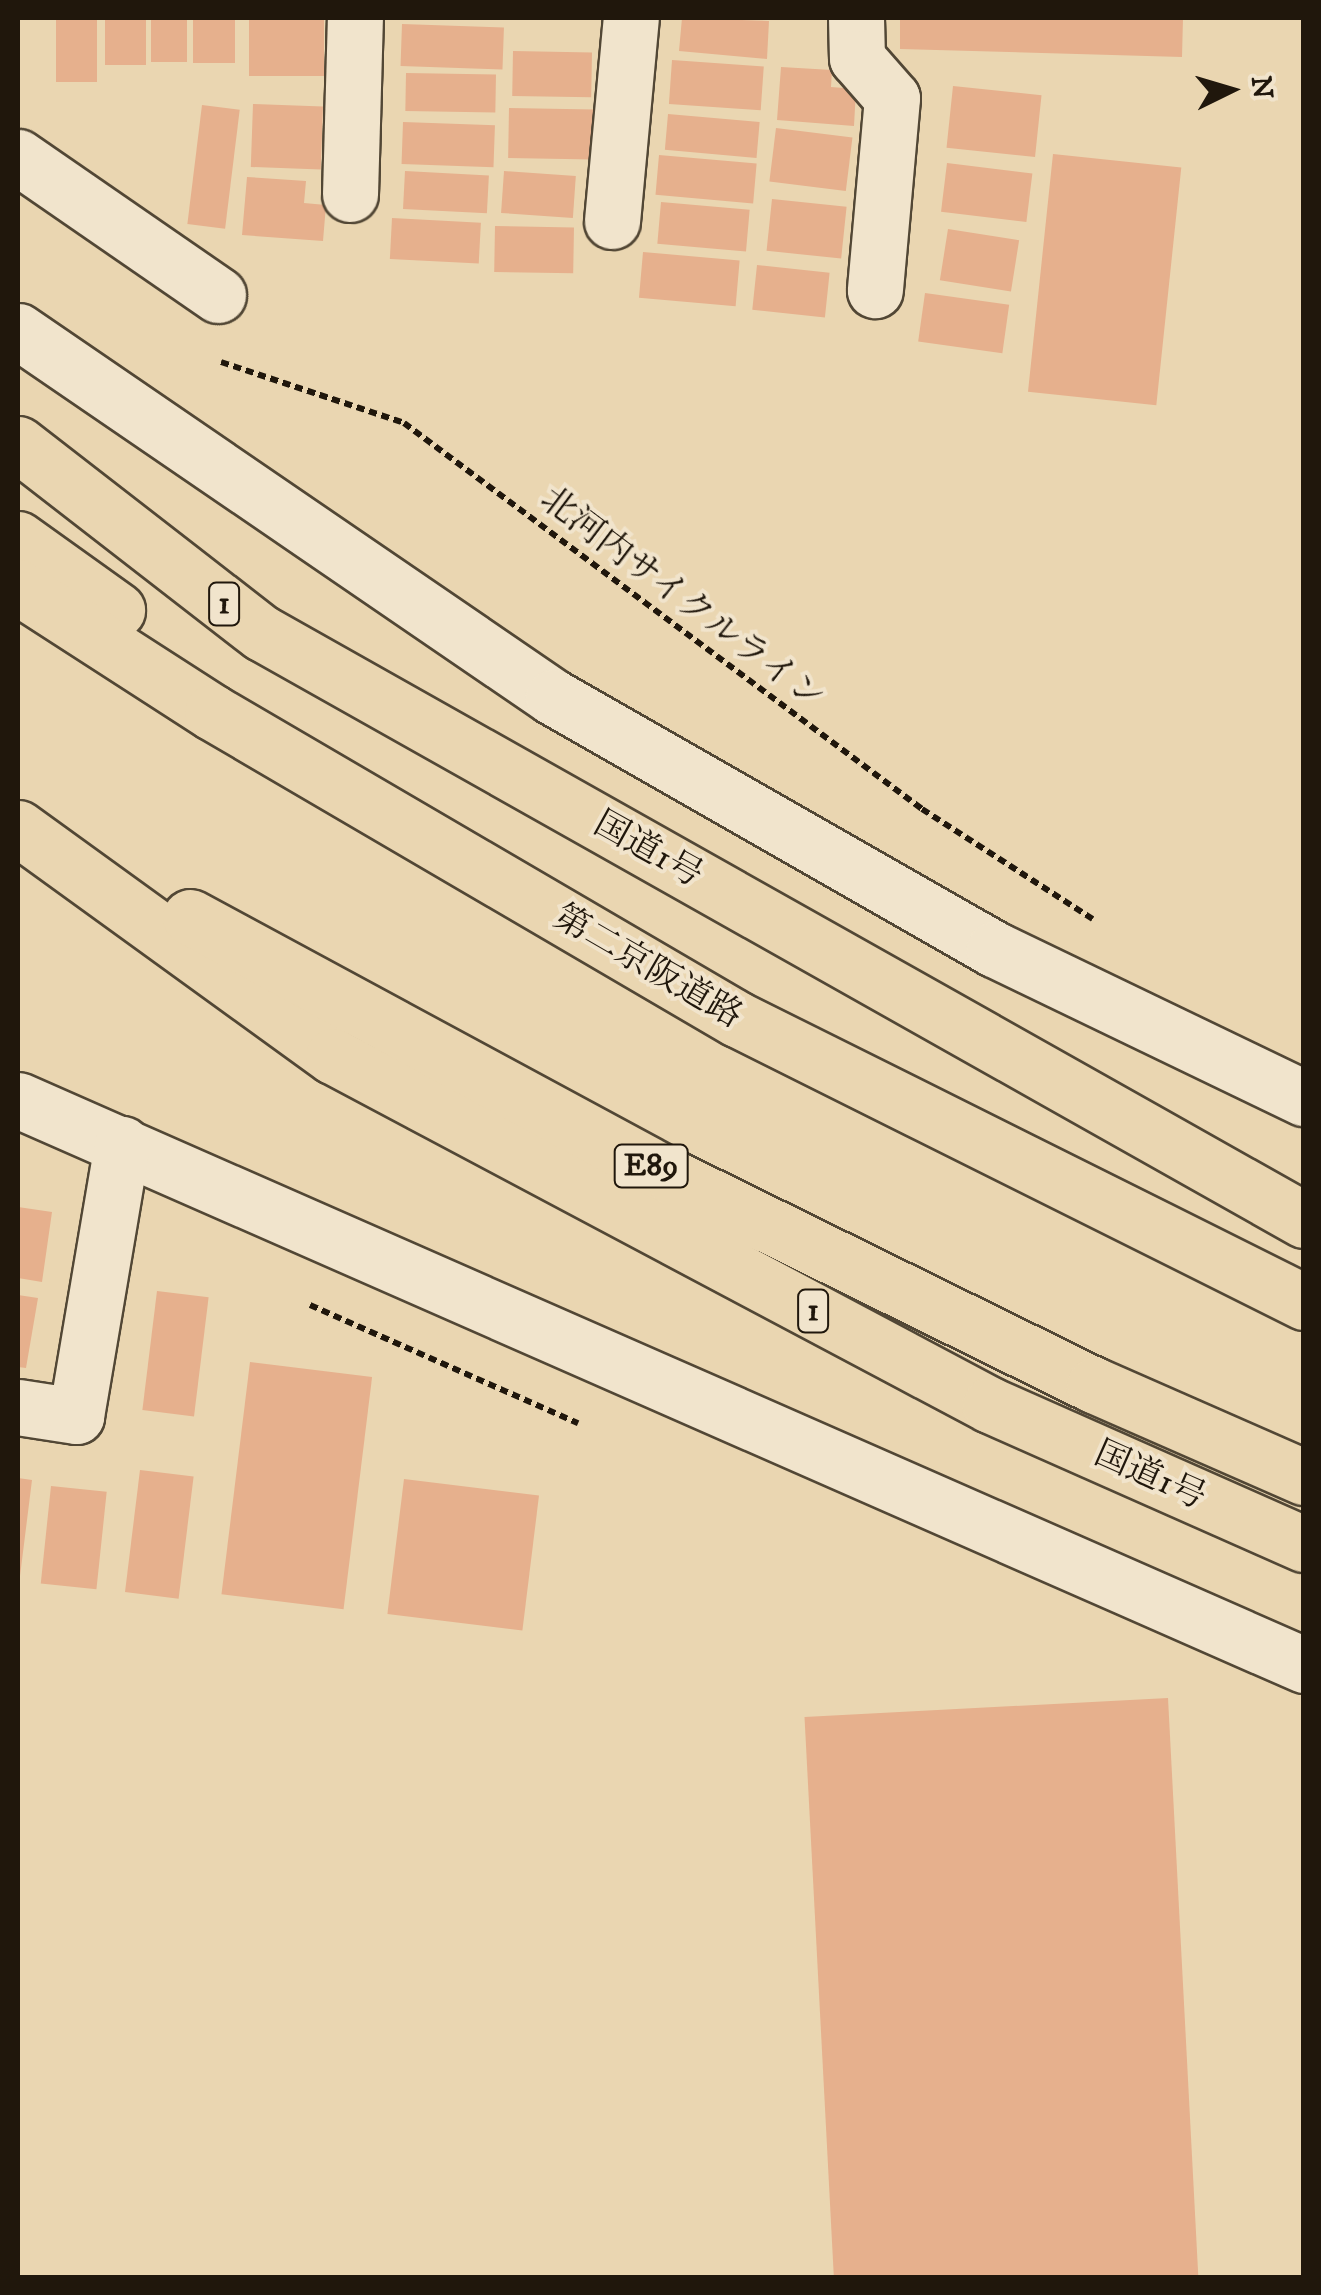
<!DOCTYPE html>
<html>
<head>
<meta charset="utf-8">
<style>
	body { margin:0 }
	#map { position:relative; width:1321px; height:2295px; overflow:hidden; background:#ead6b1; font-family:"IM FELL DW Pica","Noto Serif JP",serif }
	div>[style] { position:absolute }
	.building>* { inset:0; background:#e6b08d; transform-origin:0 0 }
	.path>* { height:6px; margin-top:-3px; transform-origin:0; background:repeating-linear-gradient(90deg,#20170c 0 8px,transparent 0 13px) }
	.roads { filter:drop-shadow(2px 0 #524735) drop-shadow(-2px 0 #524735) drop-shadow(0 2px #524735) drop-shadow(0 -2px #524735) }
	.minor>* { height:55px; margin:-27.5px; padding:0 27.5px; transform-origin:27.5px; border-radius:27.5px; background:#f1e4cc }
	.highway>* { height:55px; margin:-27.5px; padding:0 27.5px; transform-origin:27.5px; border-radius:27.5px; background:#ead6b1 }
	span { translate:-50% -50%; white-space:nowrap; text-align:center; line-height:1.15; -webkit-text-stroke:8px #f1e4cc; paint-order:stroke }
	.shield-label span { padding:2px 8px; background:#f1e4cc; border:2px solid; border-radius:8px; -webkit-text-stroke-width:0 }
	.shield-label { font-size:32px; color:#20170c; font-weight:700 }
	.street-label { font-size:35px; color:#20170c }
	.frame { position:absolute; inset:0; border:20px solid #20170c; pointer-events:none }
	.north { position:absolute; left:1181px; top:40px; width:100px; height:100px; -webkit-text-stroke:8px #f1e4cc; paint-order:stroke; rotate:85deg; font-size:28px; font-weight:700; line-height:40px; text-align:center; color:#20170c }
	.north::after { content:''; display:block; margin:auto; width:35px; height:45px; background:#20170c; clip-path:polygon(50% 0,100% 100%,50% 72%,0 100%) }
</style>
</head>
<body>
<div id="map">
	<div class="building">
		<i style="left:56px;top:18px;width:41px;height:64px"></i>
		<i style="left:105px;top:18px;width:41px;height:47px"></i>
		<i style="left:151px;top:18px;width:36px;height:44px"></i>
		<i style="left:193px;top:18px;width:42px;height:45px"></i>
		<i style="left:249px;top:18px;width:75px;height:58px"></i>
		<i style="clip-path:polygon(682px 18px,769px 21px,767px 59px,679px 51px)"></i>
		<i style="clip-path:polygon(900px 18px,1183px 18px,1182px 57px,900px 49px)"></i>
		<i style="left:402px;top:24px;width:102px;height:42px;rotate:2deg"></i>
		<i style="left:513px;top:51px;width:79px;height:45px;rotate:1deg"></i>
		<i style="left:672px;top:60px;width:92px;height:44px;rotate:4deg"></i>
		<i style="clip-path:polygon(781px 67px,832px 70px,831px 87px,856px 89px,854px 126px,777px 120px)"></i>
		<i style="left:406px;top:73px;width:90px;height:38px;rotate:1deg"></i>
		<i style="left:953px;top:86px;width:89px;height:62px;rotate:6deg"></i>
		<i style="left:253px;top:104px;width:70px;height:63px;rotate:2deg"></i>
		<i style="left:202px;top:105px;width:38px;height:120px;rotate:7deg"></i>
		<i style="left:509px;top:108px;width:85px;height:50px;rotate:1deg"></i>
		<i style="left:668px;top:114px;width:92px;height:36px;rotate:5deg"></i>
		<i style="left:403px;top:122px;width:92px;height:42px;rotate:2deg"></i>
		<i style="left:776px;top:128px;width:77px;height:54px;rotate:7deg"></i>
		<i style="left:1053px;top:154px;width:129px;height:239px;rotate:6deg"></i>
		<i style="left:659px;top:155px;width:98px;height:40px;rotate:5deg"></i>
		<i style="left:947px;top:163px;width:86px;height:49px;rotate:7deg"></i>
		<i style="left:405px;top:171px;width:84px;height:38px;rotate:3deg"></i>
		<i style="left:504px;top:171px;width:72px;height:42px;rotate:4deg"></i>
		<i style="clip-path:polygon(247px 177px,306px 181px,304px 203px,326px 205px,323px 241px,242px 235px)"></i>
		<i style="left:772px;top:199px;width:75px;height:52px;rotate:6deg"></i>
		<i style="left:661px;top:202px;width:89px;height:42px;rotate:5deg"></i>
		<i style="left:392px;top:218px;width:89px;height:41px;rotate:3deg"></i>
		<i style="left:495px;top:226px;width:79px;height:46px;rotate:1deg"></i>
		<i style="left:948px;top:229px;width:72px;height:52px;rotate:9deg"></i>
		<i style="left:643px;top:252px;width:97px;height:46px;rotate:5deg"></i>
		<i style="left:757px;top:265px;width:73px;height:45px;rotate:6deg"></i>
		<i style="left:925px;top:293px;width:85px;height:49px;rotate:8deg"></i>
		<i style="clip-path:polygon(18px 1207px,52px 1212px,42px 1282px,18px 1278px)"></i>
		<i style="left:157px;top:1291px;width:52px;height:120px;rotate:7deg"></i>
		<i style="clip-path:polygon(18px 1295px,38px 1298px,26px 1368px,18px 1367px)"></i>
		<i style="left:250px;top:1362px;width:123px;height:234px;rotate:7deg"></i>
		<i style="left:140px;top:1470px;width:54px;height:123px;rotate:7deg"></i>
		<i style="clip-path:polygon(18px 1478px,32px 1480px,20px 1576px,18px 1575px)"></i>
		<i style="left:404px;top:1479px;width:136px;height:136px;rotate:7deg"></i>
		<i style="left:51px;top:1486px;width:56px;height:98px;rotate:6deg"></i>
		<i style="left:1168px;top:1698px;width:581px;height:364px;rotate:87deg"></i>
	</div>
	<div class="path">
		<i style="left:221px;top:362px;width:193px;rotate:18.4deg"></i>
		<i style="left:404px;top:423px;width:646px;rotate:36.69deg"></i>
		<i style="left:922px;top:809px;width:203px;rotate:32.8deg"></i>
		<i style="left:310px;top:1305px;width:293px;rotate:23.8deg"></i>
	</div>
	<div class="roads">
		<div class="minor">
			<i style="left:856px;top:18px;width:40px;rotate:88.6deg"></i>
			<i style="left:857px;top:58px;width:53px;rotate:48.8deg"></i>
			<i style="left:892px;top:98px;width:193px;rotate:95.1deg"></i>
			<i style="left:18px;top:157px;width:243px;rotate:34.6deg"></i>
			<i style="left:350px;top:194px;width:176px;rotate:-88.4deg"></i>
			<i style="left:612px;top:221px;width:204px;rotate:-84.7deg"></i>
			<i style="left:18px;top:331px;width:648px;rotate:34.38deg"></i>
			<i style="left:553px;top:697px;width:508px;rotate:29.74deg"></i>
			<i style="left:994px;top:949px;width:344px;rotate:25.7deg"></i>
			<i style="left:18px;top:1100px;width:1405px;rotate:23.72deg"></i>
			<i style="left:18px;top:1407px;width:59px;rotate:8.8deg"></i>
			<i style="left:76px;top:1416px;width:276px;rotate:-80.4deg"></i>
		</div>
		<div class="highway">
			<i style="left:18px;top:444px;width:309px;rotate:37.8deg"></i>
			<i style="left:262px;top:633px;width:1196px;rotate:29.39deg"></i>
			<i style="left:18px;top:539px;width:122px;rotate:35.6deg"></i>
			<i style="left:18px;top:587px;width:231px;rotate:32.8deg"></i>
			<i style="left:212px;top:712px;width:608px;rotate:30.32deg"></i>
			<i style="left:737px;top:1019px;width:634px;rotate:26.52deg"></i>
			<i style="left:18px;top:828px;width:389px;rotate:35.9deg"></i>
			<i style="left:333px;top:1056px;width:744px;rotate:27.98deg"></i>
			<i style="left:990px;top:1405px;width:343px;rotate:23.9deg"></i>
			<i style="left:190px;top:917px;width:551px;rotate:28.38deg"></i>
			<i style="left:675px;top:1179px;width:467px;rotate:26.2deg"></i>
			<i style="left:1094px;top:1385px;width:229px;rotate:23.7deg"></i>
		</div>
	</div>
	<div class="shield-label">
		<span style="left:224px;top:604px">1</span>
		<span style="left:651px;top:1166px">E89</span>
		<span style="left:813px;top:1311px">1</span>
	</div>
	<div class="street-label">
		<span style="left:682px;top:599px;rotate:37deg">北河内サイクルライン</span>
		<span style="left:648px;top:850px;rotate:29deg">国道1号</span>
		<span style="left:648px;top:967px;rotate:30deg">第二京阪道路</span>
		<span style="left:1150px;top:1476px;rotate:24deg">国道1号</span>
	</div>
	<div class="frame"></div>
	<div class="north">N</div>
</div>
</body>
</html>
